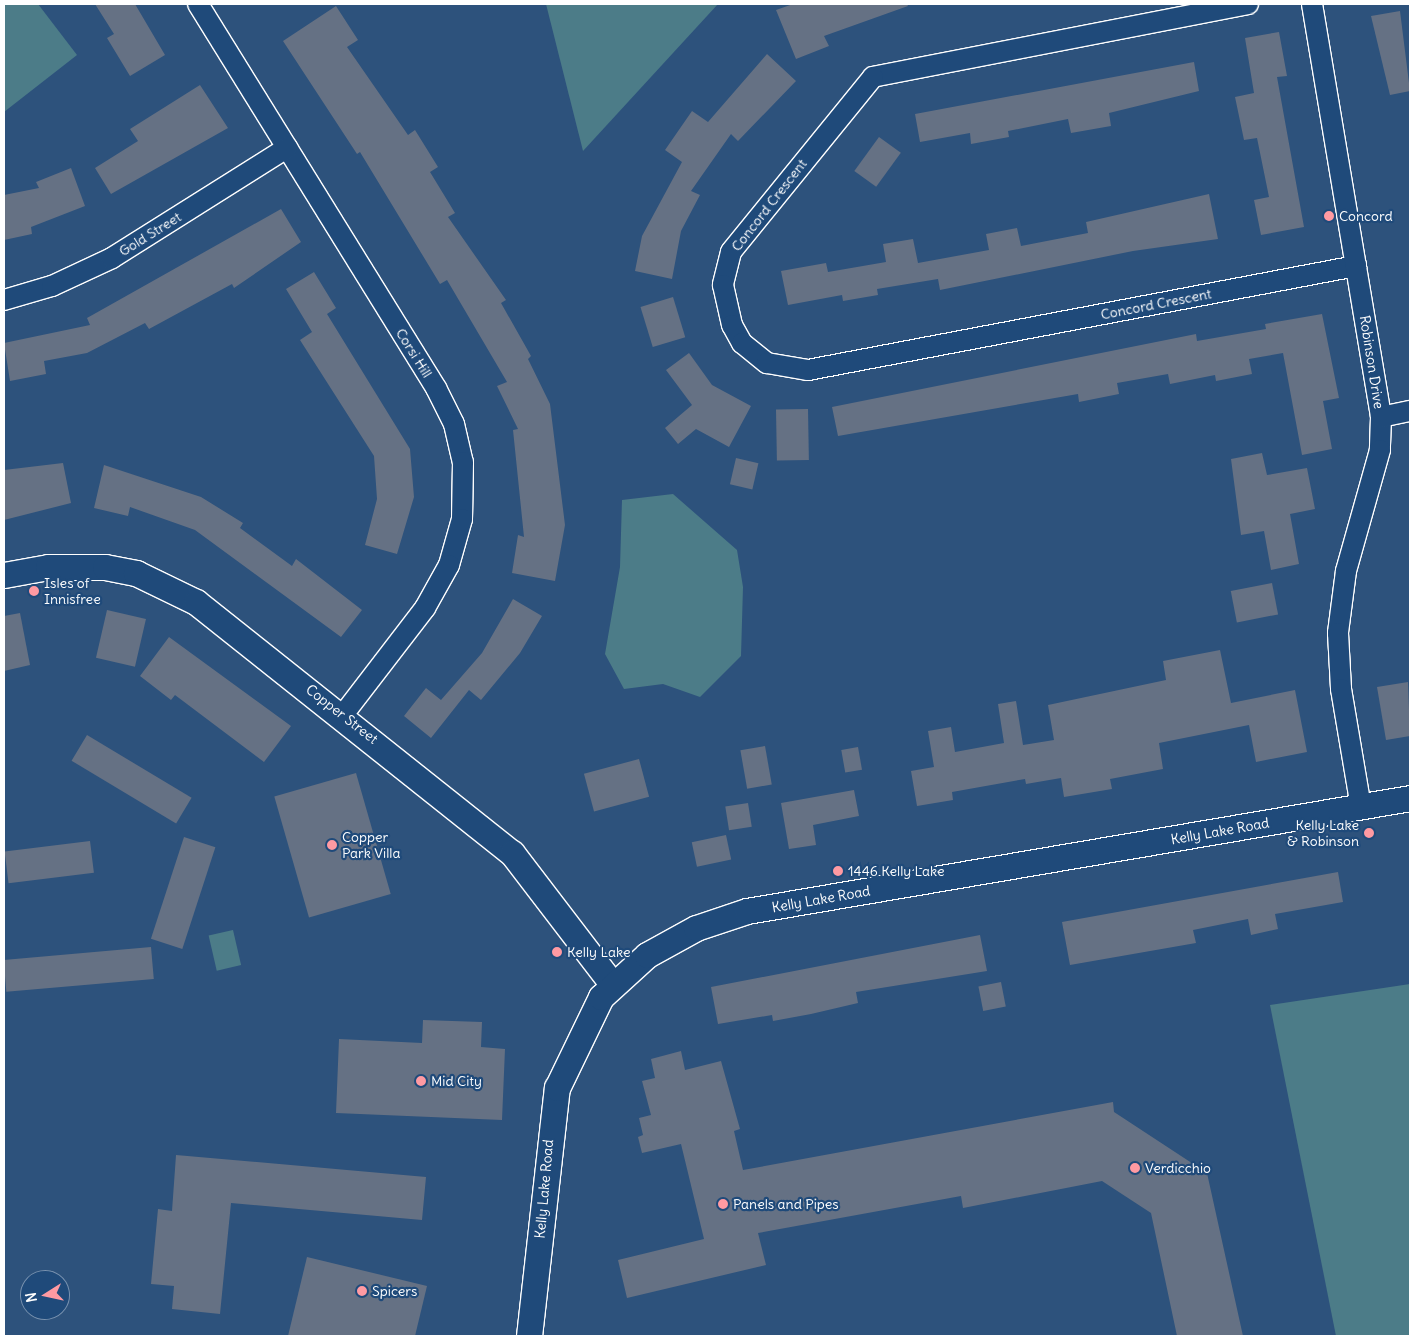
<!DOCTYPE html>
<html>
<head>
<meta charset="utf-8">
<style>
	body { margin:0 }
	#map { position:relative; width:1414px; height:1340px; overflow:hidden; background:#2d527c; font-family:Delius,sans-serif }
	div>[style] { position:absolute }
	.green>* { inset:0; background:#4c7c88; transform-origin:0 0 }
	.building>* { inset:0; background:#657184; transform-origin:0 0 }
	.roads { filter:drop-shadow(1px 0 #fff) drop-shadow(-1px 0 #fff) drop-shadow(0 1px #fff) drop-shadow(0 -1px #fff) }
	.minor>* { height:20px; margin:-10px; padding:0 10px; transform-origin:10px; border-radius:10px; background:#1f4a7a }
	.tertiary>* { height:25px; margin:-12.5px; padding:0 12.5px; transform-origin:12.5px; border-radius:12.5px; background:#1f4a7a }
	.dots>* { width:14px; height:14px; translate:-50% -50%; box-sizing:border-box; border:2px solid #1f4a7a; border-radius:50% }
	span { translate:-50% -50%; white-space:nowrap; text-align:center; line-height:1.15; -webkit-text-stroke:4.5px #1f4a7a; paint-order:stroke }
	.street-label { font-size:14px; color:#fff }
	.poi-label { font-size:14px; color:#fff }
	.left { translate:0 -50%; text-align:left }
	.right { translate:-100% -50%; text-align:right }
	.frame { position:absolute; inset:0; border:5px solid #fff; pointer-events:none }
	.north { position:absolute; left:20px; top:1270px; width:50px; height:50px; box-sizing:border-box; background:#1f4a7a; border:1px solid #7992af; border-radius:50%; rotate:260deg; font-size:14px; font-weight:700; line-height:20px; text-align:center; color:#fff }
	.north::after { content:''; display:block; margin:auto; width:18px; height:22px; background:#ff9aa2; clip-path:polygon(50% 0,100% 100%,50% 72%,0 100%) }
</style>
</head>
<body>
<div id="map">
	<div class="green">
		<i style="clip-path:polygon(4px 4px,38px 4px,77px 55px,4px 112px)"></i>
		<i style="clip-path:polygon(546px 4px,718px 4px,583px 151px)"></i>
		<i style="clip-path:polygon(673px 494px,737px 550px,743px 587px,741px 656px,700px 697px,663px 684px,624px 689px,605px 654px,620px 567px,622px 500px)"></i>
		<i style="left:233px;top:930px;width:36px;height:25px;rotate:77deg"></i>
		<i style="clip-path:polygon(1410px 984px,1410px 1336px,1336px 1336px,1270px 1005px)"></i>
	</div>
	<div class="building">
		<i style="clip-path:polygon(95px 4px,135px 4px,165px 55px,130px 76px,107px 38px,114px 34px)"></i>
		<i style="clip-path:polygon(793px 4px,907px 4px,908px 6px,824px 36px,829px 46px,796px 59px,776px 10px)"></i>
		<i style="clip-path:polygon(336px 6px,358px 40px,347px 47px,408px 135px,415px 130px,438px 167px,430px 172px,455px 213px,448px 217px,506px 300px,501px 303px,531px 356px,528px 359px,550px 404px,565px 525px,555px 581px,512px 573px,518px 535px,524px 537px,513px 430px,518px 429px,497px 386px,507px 382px,447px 280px,440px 284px,360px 152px,357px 154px,283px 41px)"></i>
		<i style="clip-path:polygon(1400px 11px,1410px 91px,1390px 95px,1371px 16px)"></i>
		<i style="clip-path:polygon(1279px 32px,1287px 76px,1277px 77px,1304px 227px,1261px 235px,1254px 200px,1269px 197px,1257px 138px,1244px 140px,1235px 97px,1254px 93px,1245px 38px)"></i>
		<i style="clip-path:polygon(767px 54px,796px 81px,738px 141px,731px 134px,691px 191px,700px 195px,681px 231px,672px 279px,635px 271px,642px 236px,682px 162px,665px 150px,692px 111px,708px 122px)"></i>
		<i style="clip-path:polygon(1194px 62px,1199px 91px,1109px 113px,1111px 126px,1071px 133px,1068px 119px,1008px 131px,1009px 137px,971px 144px,970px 133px,920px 142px,915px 114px)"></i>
		<i style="clip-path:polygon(200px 85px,228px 128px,111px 194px,95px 168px,138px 141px,130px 129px)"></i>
		<i style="left:879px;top:137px;width:27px;height:42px;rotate:36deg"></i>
		<i style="clip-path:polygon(71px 168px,85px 206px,31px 227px,32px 234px,4px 240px,4px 195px,39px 188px,36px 182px)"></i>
		<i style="clip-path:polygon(1209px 194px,1218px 239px,1133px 251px,940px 290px,938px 279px,877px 289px,878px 295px,843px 301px,842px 295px,788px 305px,781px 271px,826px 263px,828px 272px,886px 262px,883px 244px,913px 239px,918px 263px,989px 250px,986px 234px,1017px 228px,1021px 246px,1088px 233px,1086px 222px)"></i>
		<i style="clip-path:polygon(281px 209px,301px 242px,234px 288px,232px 284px,149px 329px,145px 323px,87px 353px,44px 361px,46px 374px,10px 381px,4px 343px,90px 325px,87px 318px)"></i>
		<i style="clip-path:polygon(314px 272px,336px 308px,327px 314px,410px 449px,414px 497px,397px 554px,365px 545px,377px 499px,374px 456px,300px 340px,312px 332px,286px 289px)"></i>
		<i style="left:673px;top:297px;width:42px;height:34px;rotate:73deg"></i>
		<i style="clip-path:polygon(1322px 314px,1339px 398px,1323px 401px,1332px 449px,1302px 455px,1283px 353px,1249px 359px,1252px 374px,1216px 381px,1215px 375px,1170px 384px,1168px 374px,1117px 383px,1119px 394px,1079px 402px,1078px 394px,838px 436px,832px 407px,1196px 334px,1197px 341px,1266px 329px,1265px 324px)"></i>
		<i style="clip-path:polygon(689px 353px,712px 385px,751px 406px,729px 447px,696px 429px,678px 444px,665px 428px,692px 405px,666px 370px)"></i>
		<i style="left:808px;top:409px;width:51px;height:32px;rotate:89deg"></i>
		<i style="clip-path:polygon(1262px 453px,1267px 475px,1307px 468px,1315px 509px,1290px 514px,1299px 564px,1271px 570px,1264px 531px,1241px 535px,1231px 459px)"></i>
		<i style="left:736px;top:458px;width:23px;height:27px;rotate:13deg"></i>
		<i style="clip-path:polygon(63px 463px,71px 503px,4px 520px,4px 470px)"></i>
		<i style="clip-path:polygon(104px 465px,201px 497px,243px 523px,240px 528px,292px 566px,296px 559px,362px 610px,341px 637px,195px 530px,130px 507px,128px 516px,94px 508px)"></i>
		<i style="left:1272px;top:583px;width:32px;height:42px;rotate:79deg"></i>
		<i style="clip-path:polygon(513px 599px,542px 616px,520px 653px,481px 700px,469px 690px,431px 738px,404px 716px,426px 688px,441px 700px,482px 653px)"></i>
		<i style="left:107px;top:610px;width:40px;height:49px;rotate:13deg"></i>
		<i style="clip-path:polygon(20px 613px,30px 665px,4px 671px,4px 616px)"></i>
		<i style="clip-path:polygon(169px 637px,291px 726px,264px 762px,175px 695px,171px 700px,140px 676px)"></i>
		<i style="clip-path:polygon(1220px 650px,1231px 703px,1295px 690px,1307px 752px,1256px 762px,1249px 725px,1159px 743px,1163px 769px,1110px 779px,1112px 789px,1064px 797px,1061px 778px,1026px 784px,1025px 779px,952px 792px,953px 800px,917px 806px,911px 771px,934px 767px,928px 731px,951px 727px,955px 752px,1004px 743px,998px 704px,1016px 701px,1023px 745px,1054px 740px,1048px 705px,1166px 680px,1163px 661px)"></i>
		<i style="clip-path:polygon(1408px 682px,1410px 736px,1386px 740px,1377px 687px)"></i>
		<i style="left:87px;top:735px;width:122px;height:30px;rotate:31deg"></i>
		<i style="left:765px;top:746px;width:39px;height:25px;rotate:80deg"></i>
		<i style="left:858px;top:747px;width:23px;height:17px;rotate:80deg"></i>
		<i style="left:639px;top:759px;width:39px;height:57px;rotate:75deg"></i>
		<i style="left:356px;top:773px;width:126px;height:85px;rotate:74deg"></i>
		<i style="clip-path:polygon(854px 790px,859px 816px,813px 825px,816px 845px,789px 849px,781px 803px)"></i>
		<i style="left:748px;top:803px;width:24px;height:23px;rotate:81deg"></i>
		<i style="left:726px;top:835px;width:25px;height:35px;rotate:78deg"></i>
		<i style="left:184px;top:837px;width:33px;height:107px;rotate:18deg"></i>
		<i style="left:90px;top:841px;width:32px;height:86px;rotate:83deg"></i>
		<i style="clip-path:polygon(1338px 872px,1343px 902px,1275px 914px,1278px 929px,1251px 935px,1248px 919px,1193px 930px,1196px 943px,1070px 965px,1062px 922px)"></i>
		<i style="clip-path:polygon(980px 935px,987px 971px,856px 992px,858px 1003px,811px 1014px,773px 1021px,772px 1015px,718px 1024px,711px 987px)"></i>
		<i style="left:151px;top:947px;width:32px;height:148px;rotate:85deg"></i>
		<i style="left:1001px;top:982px;width:25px;height:23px;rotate:79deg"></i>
		<i style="clip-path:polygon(423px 1020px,482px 1022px,481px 1047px,505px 1049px,502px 1120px,336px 1113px,339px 1039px,422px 1043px)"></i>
		<i style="clip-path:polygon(681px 1051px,685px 1070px,721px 1061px,740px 1129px,734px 1131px,743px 1170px,1113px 1102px,1114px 1112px,1207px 1173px,1243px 1336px,1177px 1336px,1151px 1213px,1102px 1181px,963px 1208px,961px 1196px,758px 1233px,766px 1265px,627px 1298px,618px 1260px,704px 1239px,681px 1144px,642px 1153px,638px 1137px,643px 1135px,639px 1118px,651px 1115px,642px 1081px,655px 1078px,651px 1059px)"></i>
		<i style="clip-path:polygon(176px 1155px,426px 1177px,422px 1220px,231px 1203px,220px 1314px,172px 1309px,174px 1286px,151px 1284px,158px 1209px,172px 1211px)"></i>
		<i style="clip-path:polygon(307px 1257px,427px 1286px,415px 1336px,288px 1336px)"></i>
	</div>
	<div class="roads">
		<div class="minor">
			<i style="left:198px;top:4px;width:452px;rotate:58.2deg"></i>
			<i style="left:436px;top:388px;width:40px;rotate:63.4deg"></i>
			<i style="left:454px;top:424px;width:39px;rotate:77deg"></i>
			<i style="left:463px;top:462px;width:57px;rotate:91deg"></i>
			<i style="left:462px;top:519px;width:48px;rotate:105.8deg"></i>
			<i style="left:449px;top:565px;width:49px;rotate:119.2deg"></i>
			<i style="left:425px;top:608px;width:135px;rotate:127.5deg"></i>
			<i style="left:1248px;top:4px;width:382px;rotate:169deg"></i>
			<i style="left:873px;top:77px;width:225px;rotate:129.1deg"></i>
			<i style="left:731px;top:252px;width:34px;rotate:104deg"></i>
			<i style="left:723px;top:285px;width:41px;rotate:77.3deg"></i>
			<i style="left:732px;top:325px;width:21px;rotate:61deg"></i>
			<i style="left:742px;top:343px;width:32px;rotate:39deg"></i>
			<i style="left:767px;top:363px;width:42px;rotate:9.7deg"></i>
			<i style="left:808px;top:370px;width:558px;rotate:-10.75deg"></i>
			<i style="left:1312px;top:4px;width:419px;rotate:80.5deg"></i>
			<i style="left:1381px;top:417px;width:33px;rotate:92deg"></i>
			<i style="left:1380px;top:450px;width:126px;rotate:105.7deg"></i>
			<i style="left:1346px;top:571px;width:63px;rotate:97.4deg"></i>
			<i style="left:1338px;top:633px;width:56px;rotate:86.9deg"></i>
			<i style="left:1341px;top:689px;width:120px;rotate:80.4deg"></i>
			<i style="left:4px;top:300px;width:50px;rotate:-16.3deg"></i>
			<i style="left:52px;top:286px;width:66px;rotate:-25deg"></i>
			<i style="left:112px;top:258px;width:207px;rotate:-32.2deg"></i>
			<i style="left:1381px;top:417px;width:30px;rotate:-12deg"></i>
		</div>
		<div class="tertiary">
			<i style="left:4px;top:575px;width:45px;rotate:-10.3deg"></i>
			<i style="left:48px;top:567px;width:57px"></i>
			<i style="left:105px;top:567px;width:32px;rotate:11deg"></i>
			<i style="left:136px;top:573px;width:67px;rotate:25.8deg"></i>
			<i style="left:196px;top:602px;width:404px;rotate:38.5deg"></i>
			<i style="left:512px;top:853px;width:165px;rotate:52.6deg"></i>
			<i style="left:529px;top:1336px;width:250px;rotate:-83.6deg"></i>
			<i style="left:557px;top:1088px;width:101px;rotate:-64.2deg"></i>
			<i style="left:601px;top:997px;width:62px;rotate:-42.4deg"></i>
			<i style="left:647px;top:955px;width:56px;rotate:-28.9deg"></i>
			<i style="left:696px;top:928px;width:54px;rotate:-18.4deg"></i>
			<i style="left:747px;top:911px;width:673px;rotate:-9.67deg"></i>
		</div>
	</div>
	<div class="dots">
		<i style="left:1329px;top:216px;background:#ff9aa2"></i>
		<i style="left:34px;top:591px;background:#ff9aa2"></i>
		<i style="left:1369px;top:833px;background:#ff9aa2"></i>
		<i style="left:332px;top:845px;background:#ff9aa2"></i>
		<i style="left:838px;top:871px;background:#ff9aa2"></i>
		<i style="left:557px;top:952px;background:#ff9aa2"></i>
		<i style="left:421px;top:1081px;background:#ff9aa2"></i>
		<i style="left:1135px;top:1168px;background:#ff9aa2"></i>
		<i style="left:723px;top:1204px;background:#ff9aa2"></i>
		<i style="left:362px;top:1291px;background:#ff9aa2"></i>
	</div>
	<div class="street-label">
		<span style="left:769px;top:205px;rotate:-52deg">Concord Crescent</span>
		<span style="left:150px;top:234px;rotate:-32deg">Gold Street</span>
		<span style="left:1156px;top:304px;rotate:-11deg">Concord Crescent</span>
		<span style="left:414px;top:353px;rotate:58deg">Corsi Hill</span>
		<span style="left:1372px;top:362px;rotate:81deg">Robinson Drive</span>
		<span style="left:342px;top:714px;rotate:38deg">Copper Street</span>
		<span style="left:1220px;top:831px;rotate:-10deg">Kelly Lake Road</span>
		<span style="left:821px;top:899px;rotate:-10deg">Kelly Lake Road</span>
		<span style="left:544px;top:1189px;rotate:-85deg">Kelly Lake Road</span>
	</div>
	<div class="poi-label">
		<span class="left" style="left:1339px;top:216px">Concord</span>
		<span class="left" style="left:44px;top:591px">Isles of<br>Innisfree</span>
		<span class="right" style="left:1359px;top:833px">Kelly Lake<br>&amp; Robinson</span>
		<span class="left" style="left:342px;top:845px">Copper<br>Park Villa</span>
		<span class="left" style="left:848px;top:871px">1446 Kelly Lake</span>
		<span class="left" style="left:567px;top:952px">Kelly Lake</span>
		<span class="left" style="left:431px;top:1081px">Mid City</span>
		<span class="left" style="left:1145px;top:1168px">Verdicchio</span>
		<span class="left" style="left:733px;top:1204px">Panels and Pipes</span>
		<span class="left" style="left:372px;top:1291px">Spicers</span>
	</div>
	<div class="frame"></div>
	<div class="north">N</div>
</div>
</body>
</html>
